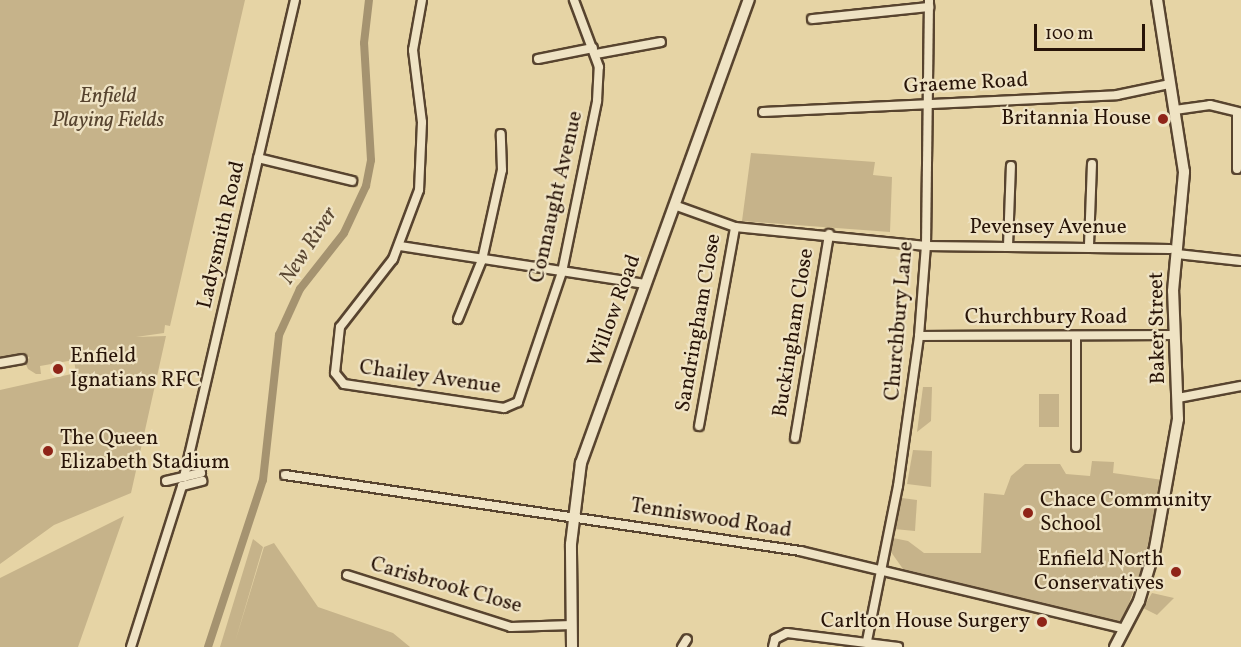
<!DOCTYPE html>
<html>
<head>
<meta charset="utf-8">
<style>
	body { margin:0 }
	#map { position:relative; width:1241px; height:647px; overflow:hidden; background:#e6d4a5; font-family:Vollkorn,serif }
	div>[style] { position:absolute }
	.green>* { inset:0; background:#c6b38a; transform-origin:0 0 }
	.canal>* { height:8px; margin:-4px; padding:0 4px; transform-origin:4px; border-radius:4px; background:#a59370 }
	.roads { filter:drop-shadow(2px 0 #58442f) drop-shadow(-2px 0 #58442f) drop-shadow(0 2px #58442f) drop-shadow(0 -2px #58442f) }
	.street>* { height:8px; margin:-4px; padding:0 4px; transform-origin:4px; border-radius:4px; background:#efe3c4 }
	.secondary>* { height:10px; margin:-5px; padding:0 5px; transform-origin:5px; border-radius:5px; background:#efe3c4 }
	.dots>* { width:16px; height:16px; translate:-50% -50%; box-sizing:border-box; border:3px solid #efe3c4; border-radius:50% }
	span { translate:-50% -50%; white-space:nowrap; text-align:center; line-height:1.15; -webkit-text-stroke:4.5px #efe3c4; paint-order:stroke }
	.street-label { font-size:21px; color:#281408 }
	.park-label { font-size:21px; color:#57442f; font-style:italic }
	.poi-label { font-size:21px; color:#281408 }
	.right { translate:-100% -50%; text-align:right }
	.left { translate:0 -50%; text-align:left }
	.water-label { font-size:22px; color:#5a4732; font-style:italic }
	.scale { position:absolute; left:1034px; top:24px; width:111px; height:27px; box-sizing:border-box; border:3px solid #281408; border-top:0; padding-left:8px; font-size:18px; line-height:21px; white-space:nowrap; color:#281408; -webkit-text-stroke:4px #efe3c4; paint-order:stroke }
</style>
</head>
<body>
<div id="map">
	<div class="green">
		<i style="clip-path:polygon(0 0,245px 0,170px 326px,165px 325px,164px 333px,136px 337px,166px 336px,131px 493px,54px 525px,0 564px,0 390px,76px 373px,74px 360px,40px 366px,41px 374px,36px 374px,28px 369px,24px 360px,30px 358px,23px 353px,0 357px)"></i>
		<i style="clip-path:polygon(751px 153px,875px 162px,873px 175px,892px 177px,890px 232px,742px 221px)"></i>
		<i style="clip-path:polygon(923px 387px,932px 387px,931px 421px,917px 432px)"></i>
		<i style="left:1039px;top:394px;width:20px;height:33px"></i>
		<i style="clip-path:polygon(913px 450px,932px 451px,931px 487px,907px 484px)"></i>
		<i style="clip-path:polygon(1092px 461px,1114px 462px,1113px 473px,1163px 480px,1149px 547px,1122px 623px,903px 569px,891px 552px,893px 538px,908px 541px,924px 553px,981px 553px,984px 493px,1004px 495px,1011px 476px,1025px 464px,1060px 464px,1066px 474px,1090px 476px)"></i>
		<i style="clip-path:polygon(902px 498px,917px 500px,915px 531px,894px 529px)"></i>
		<i style="clip-path:polygon(124px 516px,78px 647px,0 647px,0 578px)"></i>
		<i style="clip-path:polygon(253px 539px,263px 547px,235px 642px,264px 547px,274px 543px,318px 607px,393px 633px,410px 647px,220px 647px)"></i>
		<i style="clip-path:polygon(1152px 593px,1174px 598px,1157px 615px,1143px 608px)"></i>
	</div>
	<div class="canal">
		<i style="left:208px;top:647px;width:176px;rotate:-71.8deg"></i>
		<i style="left:263px;top:480px;width:146px;rotate:-83.7deg"></i>
		<i style="left:279px;top:335px;width:51px;rotate:-65.5deg"></i>
		<i style="left:300px;top:289px;width:71px;rotate:-51.8deg"></i>
		<i style="left:344px;top:233px;width:52px;rotate:-64.9deg"></i>
		<i style="left:366px;top:186px;width:26px;rotate:-79deg"></i>
		<i style="left:371px;top:160px;width:117px;rotate:-93.4deg"></i>
		<i style="left:364px;top:43px;width:43px;rotate:-83.4deg"></i>
	</div>
	<div class="roads">
		<div class="street">
			<i style="left:422px;top:0;width:51px;rotate:100.2deg"></i>
			<i style="left:413px;top:50px;width:73px;rotate:82.9deg"></i>
			<i style="left:422px;top:122px;width:68px;rotate:92.5deg"></i>
			<i style="left:419px;top:190px;width:74px;rotate:110.6deg"></i>
			<i style="left:393px;top:259px;width:86px;rotate:127.9deg"></i>
			<i style="left:340px;top:327px;width:46px;rotate:96.2deg"></i>
			<i style="left:335px;top:373px;width:14px;rotate:51deg"></i>
			<i style="left:344px;top:384px;width:162px;rotate:8.5deg"></i>
			<i style="left:504px;top:408px;width:15px;rotate:-23deg"></i>
			<i style="left:518px;top:402px;width:137px;rotate:-71.3deg"></i>
			<i style="left:562px;top:272px;width:175px;rotate:-78.4deg"></i>
			<i style="left:597px;top:101px;width:34px;rotate:-87deg"></i>
			<i style="left:599px;top:67px;width:72px;rotate:-110.5deg"></i>
			<i style="left:812px;top:19px;width:118px;rotate:-5.9deg"></i>
			<i style="left:596px;top:54px;width:66px;rotate:-10.5deg"></i>
			<i style="left:538px;top:59px;width:56px;rotate:-11.3deg"></i>
			<i style="left:1175px;top:110px;width:35px;rotate:-8deg"></i>
			<i style="left:1210px;top:105px;width:32px;rotate:14deg"></i>
			<i style="left:763px;top:112px;width:354px;rotate:-2.7deg"></i>
			<i style="left:1117px;top:95px;width:53px;rotate:-11.9deg"></i>
			<i style="left:258px;top:158px;width:97px;rotate:13.7deg"></i>
			<i style="left:1237px;top:169px;width:56px;rotate:-90deg"></i>
			<i style="left:674px;top:205px;width:65px;rotate:19.8deg"></i>
			<i style="left:735px;top:227px;width:192px;rotate:5.7deg"></i>
			<i style="left:926px;top:246px;width:244px;rotate:0.7deg"></i>
			<i style="left:1089px;top:245px;width:81px;rotate:-87.9deg"></i>
			<i style="left:400px;top:246px;width:248px;rotate:8.8deg"></i>
			<i style="left:1008px;top:246px;width:80px;rotate:-87.9deg"></i>
			<i style="left:1177px;top:254px;width:64px;rotate:6.2deg"></i>
			<i style="left:458px;top:319px;width:64px;rotate:-67.9deg"></i>
			<i style="left:482px;top:260px;width:92px;rotate:-77.5deg"></i>
			<i style="left:502px;top:170px;width:36px;rotate:-92deg"></i>
			<i style="left:919px;top:336px;width:255px;rotate:-0.2deg"></i>
			<i style="left:0;top:363px;width:22px;rotate:-10deg"></i>
			<i style="left:1178px;top:398px;width:64px;rotate:-10.8deg"></i>
			<i style="left:699px;top:426px;width:202px;rotate:-79.7deg"></i>
			<i style="left:795px;top:438px;width:207px;rotate:-80.5deg"></i>
			<i style="left:1076px;top:447px;width:111px;rotate:-90deg"></i>
			<i style="left:285px;top:475px;width:521px;rotate:8.39deg"></i>
			<i style="left:800px;top:551px;width:334px;rotate:13.5deg"></i>
			<i style="left:184px;top:477px;width:490px;rotate:-76.9deg"></i>
			<i style="left:166px;top:481px;width:36px;rotate:-13deg"></i>
			<i style="left:347px;top:575px;width:172px;rotate:17.6deg"></i>
			<i style="left:511px;top:627px;width:61px;rotate:-1.9deg"></i>
			<i style="left:867px;top:641px;width:158px;rotate:-78.7deg"></i>
			<i style="left:898px;top:486px;width:151px;rotate:-82deg"></i>
			<i style="left:919px;top:336px;width:90px;rotate:-85.6deg"></i>
			<i style="left:926px;top:246px;width:246px;rotate:-89.3deg"></i>
			<i style="left:131px;top:647px;width:169px;rotate:-72.4deg"></i>
			<i style="left:182px;top:486px;width:21px;rotate:-14deg"></i>
			<i style="left:682px;top:647px;width:9px;rotate:-58deg"></i>
			<i style="left:773px;top:647px;width:8px;rotate:-76deg"></i>
			<i style="left:775px;top:639px;width:13px;rotate:-27deg"></i>
			<i style="left:787px;top:633px;width:112px;rotate:7.2deg"></i>
		</div>
		<div class="secondary">
			<i style="left:572px;top:647px;width:103px;rotate:-90.6deg"></i>
			<i style="left:571px;top:544px;width:82px;rotate:-83deg"></i>
			<i style="left:581px;top:463px;width:493px;rotate:-70.1deg"></i>
			<i style="left:1115px;top:647px;width:52px;rotate:-62.4deg"></i>
			<i style="left:1139px;top:601px;width:55px;rotate:-73.2deg"></i>
			<i style="left:1155px;top:548px;width:131px;rotate:-79.9deg"></i>
			<i style="left:1178px;top:419px;width:128px;rotate:-92.2deg"></i>
			<i style="left:1173px;top:291px;width:120px;rotate:-84.7deg"></i>
			<i style="left:1184px;top:172px;width:174px;rotate:-98.9deg"></i>
		</div>
	</div>
	<div class="dots">
		<i style="left:1163px;top:119px;background:#8f2418"></i>
		<i style="left:58px;top:369px;background:#8f2418"></i>
		<i style="left:48px;top:451px;background:#8f2418"></i>
		<i style="left:1028px;top:513px;background:#8f2418"></i>
		<i style="left:1176px;top:572px;background:#8f2418"></i>
		<i style="left:1042px;top:622px;background:#8f2418"></i>
	</div>
	<div class="street-label">
		<span style="left:966px;top:84px;rotate:-3deg">Graeme Road</span>
		<span style="left:557px;top:197px;rotate:-77deg">Connaught Avenue</span>
		<span style="left:1048px;top:228px">Pevensey Avenue</span>
		<span style="left:222px;top:235px;rotate:-77deg">Ladysmith Road</span>
		<span style="left:615px;top:311px;rotate:-70deg">Willow Road</span>
		<span style="left:1046px;top:318px">Churchbury Road</span>
		<span style="left:900px;top:321px;rotate:-85deg">Churchbury Lane</span>
		<span style="left:699px;top:323px;rotate:-80deg">Sandringham Close</span>
		<span style="left:1158px;top:328px;rotate:-91deg">Baker Street</span>
		<span style="left:794px;top:333px;rotate:-81deg">Buckingham Close</span>
		<span style="left:430px;top:378px;rotate:8deg">Chailey Avenue</span>
		<span style="left:711px;top:519px;rotate:9deg">Tenniswood Road</span>
		<span style="left:446px;top:586px;rotate:16deg">Carisbrook Close</span>
	</div>
	<div class="park-label">
		<span style="left:108px;top:109px">Enfield<br>Playing Fields</span>
	</div>
	<div class="poi-label">
		<span class="right" style="left:1151px;top:119px">Britannia House</span>
		<span class="left" style="left:70px;top:369px">Enfield<br>Ignatians RFC</span>
		<span class="left" style="left:60px;top:451px">The Queen<br>Elizabeth Stadium</span>
		<span class="left" style="left:1040px;top:513px">Chace Community<br>School</span>
		<span class="right" style="left:1164px;top:572px">Enfield North<br>Conservatives</span>
		<span class="right" style="left:1030px;top:622px">Carlton House Surgery</span>
	</div>
	<div class="water-label">
		<span style="left:309px;top:246px;rotate:-57deg">New River</span>
	</div>
	<div class="scale">100 m</div>
</div>
</body>
</html>
